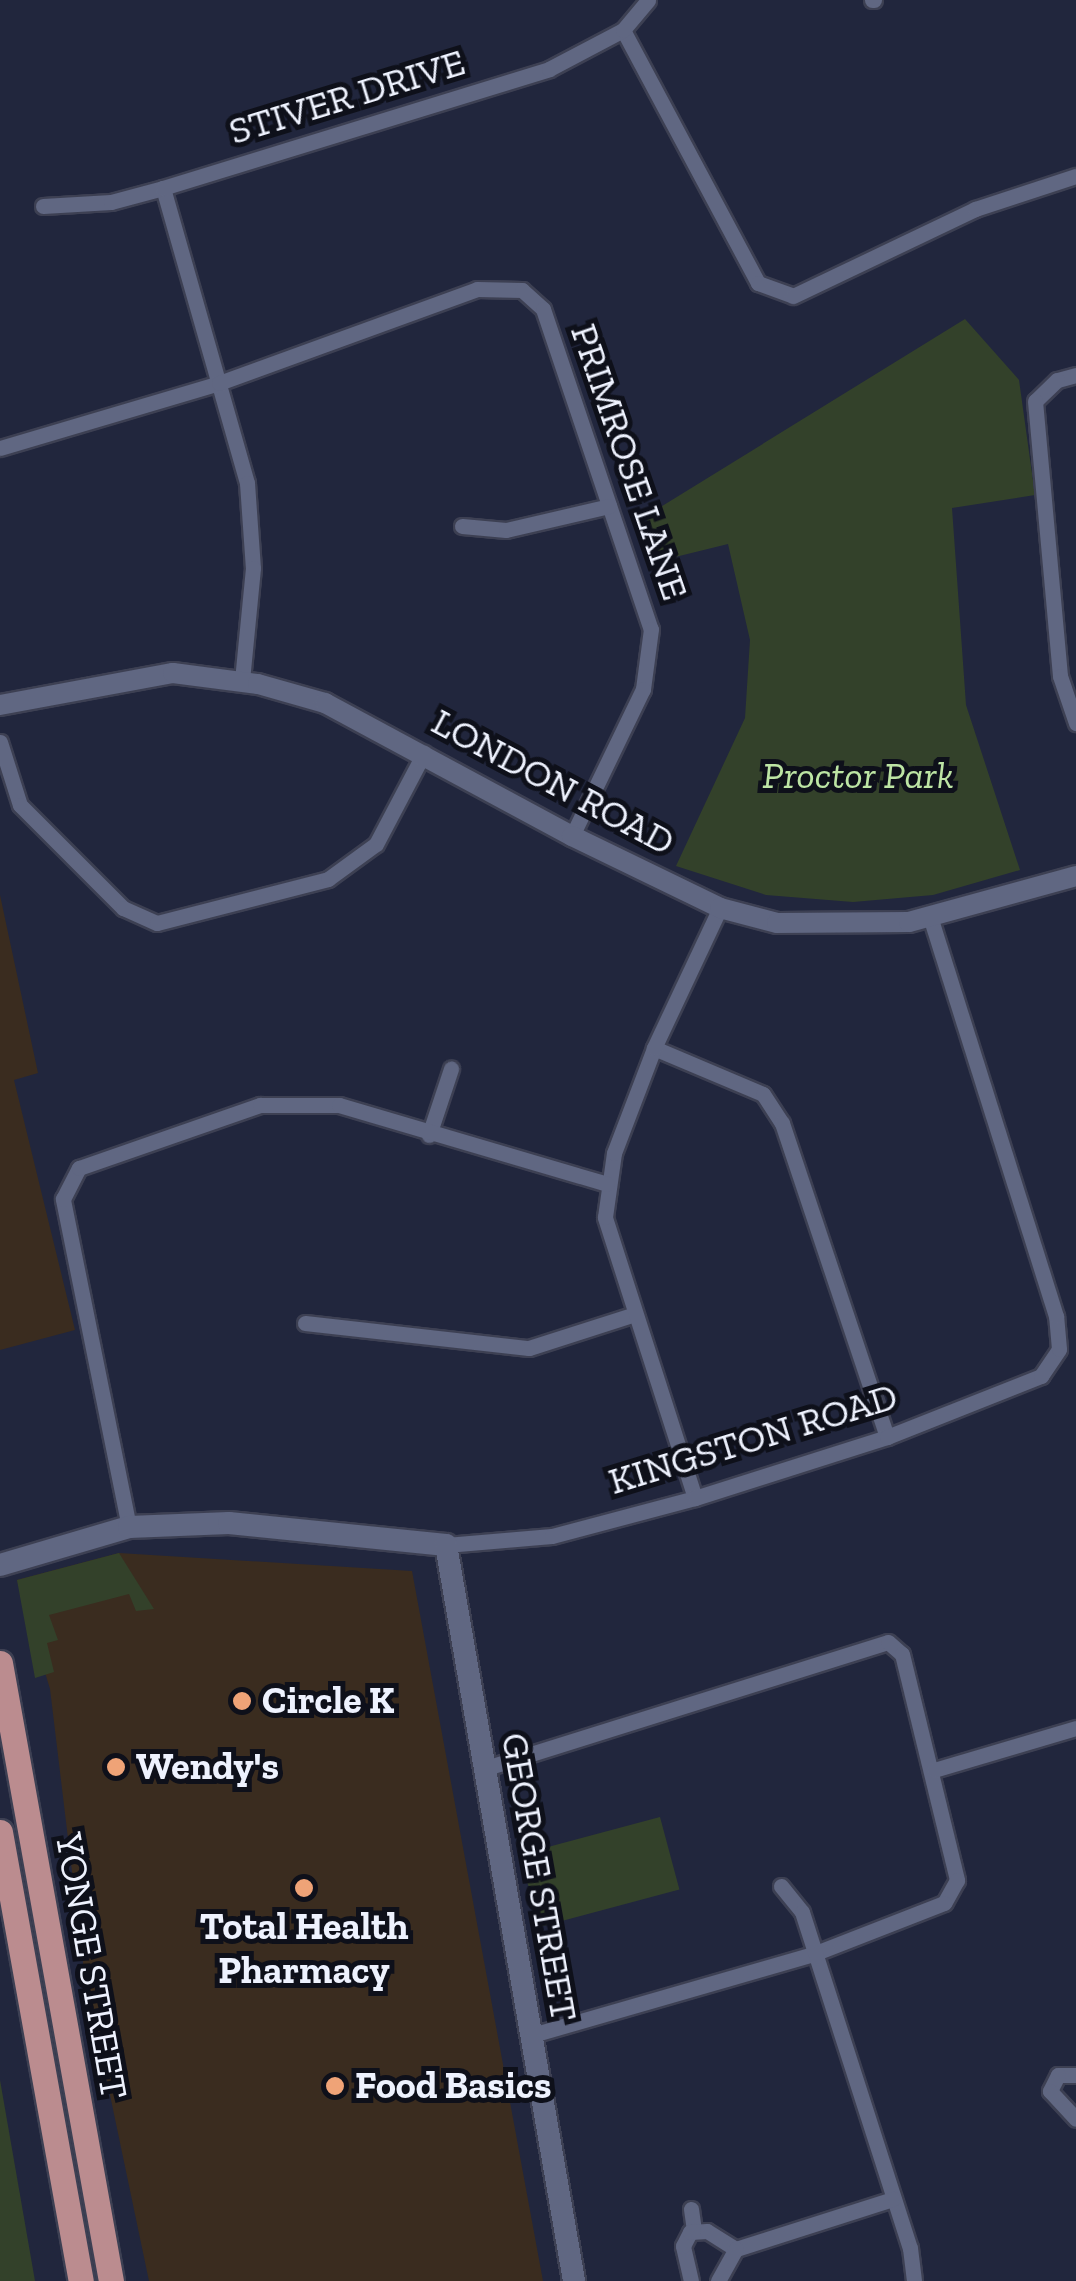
<!DOCTYPE html>
<html>
<head>
<meta charset="utf-8">
<style>
	body { margin:0 }
	#map { position:relative; width:1076px; height:2281px; overflow:hidden; background:#21263d; font-family:"Zilla Slab",serif }
	div>[style] { position:absolute }
	.commercial>* { inset:0; background:#3a2c1f }
	.green>* { inset:0; background:#33412a; transform-origin:0 0 }
	.roads { filter:drop-shadow(2px 0 #3d4053) drop-shadow(-2px 0 #3d4053) drop-shadow(0 2px #3d4053) drop-shadow(0 -2px #3d4053) }
	.minor>* { height:15px; margin:-7.5px; padding:0 7.5px; transform-origin:7.5px; border-radius:7.5px; background:#606782 }
	.tertiary>* { height:20px; margin:-10px; padding:0 10px; transform-origin:10px; border-radius:10px; background:#606782 }
	.secondary>* { height:22px; margin:-11px; padding:0 11px; transform-origin:11px; border-radius:11px; background:#606782 }
	.primary>* { height:25px; margin:-12.5px; padding:0 12.5px; transform-origin:12.5px; border-radius:12.5px; background:#bb8c8f }
	.dots>* { width:28px; height:28px; translate:-50% -50%; box-sizing:border-box; border:5px solid #0e101a; border-radius:50% }
	span { translate:-50% -50%; white-space:nowrap; text-align:center; line-height:1.15; -webkit-text-stroke:10px #0e101a; paint-order:stroke }
	.street-label { font-size:38px; color:#eef2fe }
	.park-label { font-size:38px; color:#bde5a4; font-style:italic }
	.poi-label { font-size:38px; color:#eef2fe; font-weight:700 }
	.left { translate:0 -50%; text-align:left }
</style>
</head>
<body>
<div id="map">
	<div class="commercial">
		<i style="clip-path:polygon(0 895px,38px 1073px,14px 1080px,75px 1330px,0 1350px)"></i>
		<i style="clip-path:polygon(119px 1553px,412px 1571px,543px 2281px,149px 2281px,84px 1971px,50px 1689px,17px 1580px)"></i>
	</div>
	<div class="green">
		<i style="clip-path:polygon(965px 319px,1019px 380px,1035px 495px,952px 508px,966px 705px,1020px 870px,933px 895px,853px 902px,766px 895px,676px 866px,745px 718px,750px 640px,728px 544px,659px 561px,646px 516px)"></i>
		<i style="clip-path:polygon(119px 1553px,154px 1609px,136px 1611px,129px 1594px,49px 1615px,58px 1640px,47px 1643px,54px 1672px,35px 1678px,17px 1580px)"></i>
		<i style="left:660px;top:1817px;width:75px;height:145px;rotate:75deg"></i>
		<i style="clip-path:polygon(0 2080px,35px 2281px,0 2281px)"></i>
	</div>
	<div class="roads">
		<div class="minor">
			<i style="left:872px;top:0;width:2px"></i>
			<i style="left:623px;top:30px;width:287px;rotate:61.9deg"></i>
			<i style="left:758px;top:283px;width:37px;rotate:20deg"></i>
			<i style="left:793px;top:296px;width:202px;rotate:-25.5deg"></i>
			<i style="left:975px;top:209px;width:106px;rotate:-18.1deg"></i>
			<i style="left:163px;top:188px;width:307px;rotate:74.1deg"></i>
			<i style="left:247px;top:483px;width:85px;rotate:86deg"></i>
			<i style="left:253px;top:568px;width:113px;rotate:95.6deg"></i>
			<i style="left:43px;top:206px;width:68px;rotate:-3.4deg"></i>
			<i style="left:111px;top:202px;width:54px;rotate:-15.1deg"></i>
			<i style="left:163px;top:188px;width:404px;rotate:-17.1deg"></i>
			<i style="left:549px;top:69px;width:84px;rotate:-27.8deg"></i>
			<i style="left:623px;top:30px;width:39px;rotate:-50deg"></i>
			<i style="left:1076px;top:375px;width:20px;rotate:165deg"></i>
			<i style="left:1057px;top:380px;width:30px;rotate:136deg"></i>
			<i style="left:1035px;top:401px;width:276px;rotate:84.8deg"></i>
			<i style="left:1060px;top:676px;width:50px;rotate:71.2deg"></i>
			<i style="left:0;top:448px;width:228px;rotate:-16.5deg"></i>
			<i style="left:219px;top:383px;width:275px;rotate:-20deg"></i>
			<i style="left:477px;top:289px;width:45px;rotate:1.3deg"></i>
			<i style="left:522px;top:290px;width:28px;rotate:42deg"></i>
			<i style="left:543px;top:309px;width:338px;rotate:71.4deg"></i>
			<i style="left:651px;top:629px;width:61px;rotate:97.6deg"></i>
			<i style="left:643px;top:689px;width:163px;rotate:115.8deg"></i>
			<i style="left:462px;top:526px;width:44px;rotate:5.2deg"></i>
			<i style="left:506px;top:530px;width:106px;rotate:-13.1deg"></i>
			<i style="left:0;top:742px;width:66px;rotate:72.4deg"></i>
			<i style="left:20px;top:805px;width:146px;rotate:45deg"></i>
			<i style="left:123px;top:908px;width:37px;rotate:24deg"></i>
			<i style="left:157px;top:923px;width:177px;rotate:-14.4deg"></i>
			<i style="left:328px;top:879px;width:59px;rotate:-36.1deg"></i>
			<i style="left:376px;top:844px;width:103px;rotate:-62.2deg"></i>
			<i style="left:654px;top:1048px;width:118px;rotate:22.9deg"></i>
			<i style="left:763px;top:1094px;width:35px;rotate:57deg"></i>
			<i style="left:782px;top:1123px;width:331px;rotate:71.5deg"></i>
			<i style="left:429px;top:1135px;width:70px;rotate:-71.6deg"></i>
			<i style="left:305px;top:1323px;width:225px;rotate:6.4deg"></i>
			<i style="left:529px;top:1348px;width:111px;rotate:-17.8deg"></i>
			<i style="left:695px;top:1498px;width:295px;rotate:-107.8deg"></i>
			<i style="left:605px;top:1217px;width:65px;rotate:-82deg"></i>
			<i style="left:614px;top:1153px;width:112px;rotate:-69.1deg"></i>
			<i style="left:654px;top:1048px;width:155px;rotate:-64.8deg"></i>
			<i style="left:129px;top:1527px;width:335px;rotate:-101.4deg"></i>
			<i style="left:63px;top:1199px;width:35px;rotate:-63deg"></i>
			<i style="left:79px;top:1168px;width:192px;rotate:-19.2deg"></i>
			<i style="left:260px;top:1105px;width:79px"></i>
			<i style="left:339px;top:1105px;width:279px;rotate:16.4deg"></i>
			<i style="left:446px;top:1545px;width:106px;rotate:-4.9deg"></i>
			<i style="left:552px;top:1536px;width:148px;rotate:-14.9deg"></i>
			<i style="left:695px;top:1498px;width:201px;rotate:-17.6deg"></i>
			<i style="left:887px;top:1437px;width:166px;rotate:-21.6deg"></i>
			<i style="left:1041px;top:1376px;width:32px;rotate:-56deg"></i>
			<i style="left:1059px;top:1349px;width:33px;rotate:-95deg"></i>
			<i style="left:1056px;top:1316px;width:419px;rotate:-107.5deg"></i>
			<i style="left:483px;top:1769px;width:424px;rotate:-17.4deg"></i>
			<i style="left:888px;top:1642px;width:18px;rotate:41deg"></i>
			<i style="left:902px;top:1654px;width:233px;rotate:76.3deg"></i>
			<i style="left:957px;top:1880px;width:26px;rotate:119deg"></i>
			<i style="left:944px;top:1903px;width:141px;rotate:158.7deg"></i>
			<i style="left:813px;top:1954px;width:292px;rotate:163.9deg"></i>
			<i style="left:934px;top:1770px;width:148px;rotate:-16.5deg"></i>
			<i style="left:781px;top:1886px;width:33px;rotate:51deg"></i>
			<i style="left:802px;top:1912px;width:353px;rotate:72.2deg"></i>
			<i style="left:910px;top:2248px;width:33px;rotate:83deg"></i>
			<i style="left:1076px;top:2075px;width:18px;rotate:180deg"></i>
			<i style="left:1058px;top:2075px;width:18px;rotate:117deg"></i>
			<i style="left:1050px;top:2091px;width:38px;rotate:47deg"></i>
			<i style="left:691px;top:2209px;width:21px;rotate:82deg"></i>
			<i style="left:736px;top:2249px;width:165px;rotate:-17.7deg"></i>
			<i style="left:691px;top:2281px;width:36px;rotate:-103deg"></i>
			<i style="left:683px;top:2246px;width:16px;rotate:-63deg"></i>
			<i style="left:690px;top:2232px;width:17px;rotate:-3deg"></i>
			<i style="left:707px;top:2231px;width:34px;rotate:32deg"></i>
			<i style="left:718px;top:2281px;width:37px;rotate:-61deg"></i>
		</div>
		<div class="tertiary">
			<i style="left:0;top:705px;width:176px;rotate:-10.5deg"></i>
			<i style="left:173px;top:673px;width:86px;rotate:7.4deg"></i>
			<i style="left:258px;top:684px;width:70px;rotate:15.8deg"></i>
			<i style="left:325px;top:703px;width:281px;rotate:28.3deg"></i>
			<i style="left:572px;top:836px;width:165px;rotate:25.9deg"></i>
			<i style="left:720px;top:908px;width:59px;rotate:14.7deg"></i>
			<i style="left:777px;top:923px;width:132px;rotate:-0.4deg"></i>
			<i style="left:909px;top:922px;width:173px;rotate:-15.4deg"></i>
		</div>
		<div class="secondary">
			<i style="left:0;top:1565px;width:134px;rotate:-16.4deg"></i>
			<i style="left:129px;top:1527px;width:100px;rotate:-2.3deg"></i>
			<i style="left:229px;top:1523px;width:218px;rotate:5.8deg"></i>
			<i style="left:446px;top:1545px;width:747px;rotate:80.13deg"></i>
		</div>
		<div class="primary">
			<i style="left:0;top:1663px;width:628px;rotate:79.82deg"></i>
			<i style="left:0;top:1832px;width:456px;rotate:79.8deg"></i>
		</div>
	</div>
	<div class="dots">
		<i style="left:242px;top:1701px;background:#efa377"></i>
		<i style="left:116px;top:1767px;background:#efa377"></i>
		<i style="left:304px;top:1888px;background:#efa377"></i>
		<i style="left:335px;top:2086px;background:#efa377"></i>
	</div>
	<div class="street-label">
		<span style="left:347px;top:97px;rotate:-17deg">STIVER DRIVE</span>
		<span style="left:629px;top:462px;rotate:71deg">PRIMROSE LANE</span>
		<span style="left:553px;top:782px;rotate:28deg">LONDON ROAD</span>
		<span style="left:753px;top:1439px;rotate:-17deg">KINGSTON ROAD</span>
		<span style="left:539px;top:1877px;rotate:80deg">GEORGE STREET</span>
		<span style="left:91px;top:1966px;rotate:80deg">YONGE STREET</span>
	</div>
	<div class="park-label">
		<span style="left:858px;top:776px">Proctor Park</span>
	</div>
	<div class="poi-label">
		<span class="left" style="left:262px;top:1701px">Circle K</span>
		<span class="left" style="left:136px;top:1767px">Wendy's</span>
		<span style="left:304px;top:1949px">Total Health<br>Pharmacy</span>
		<span class="left" style="left:355px;top:2086px">Food Basics</span>
	</div>
</div>
</body>
</html>
